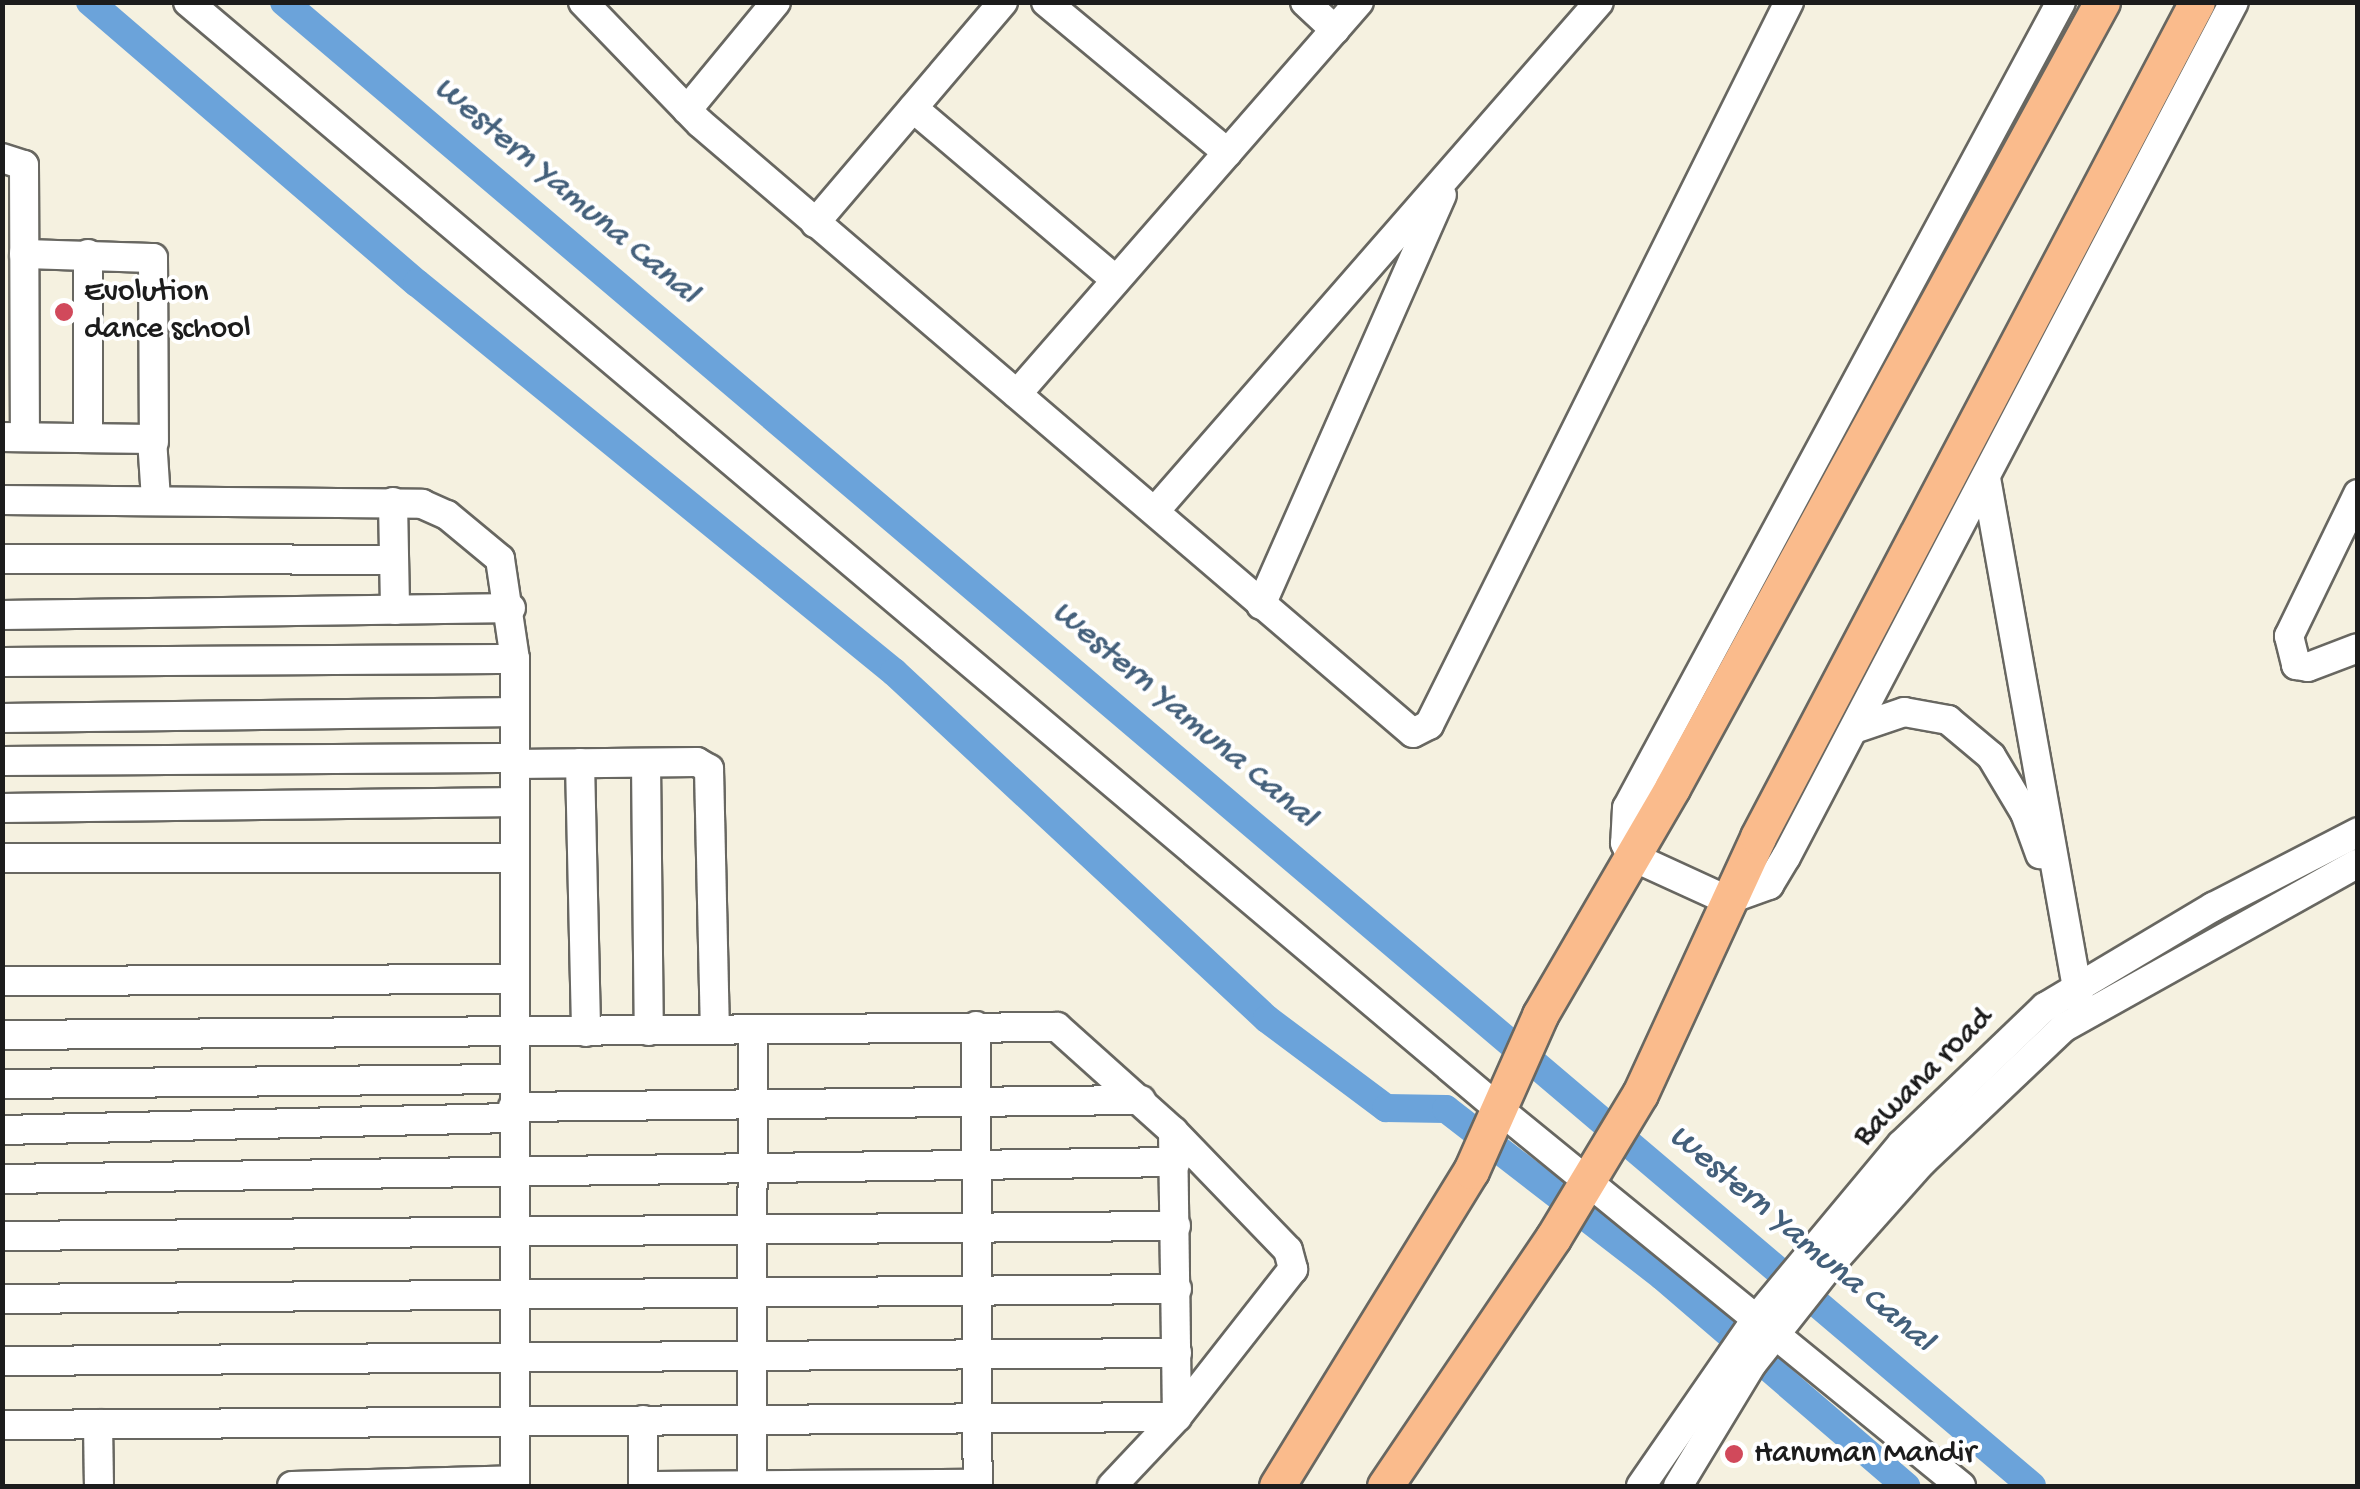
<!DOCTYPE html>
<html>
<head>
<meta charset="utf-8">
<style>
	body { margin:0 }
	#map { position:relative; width:2360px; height:1489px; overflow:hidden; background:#f5f1e0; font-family:"Gochi Hand",sans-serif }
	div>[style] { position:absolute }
	.canal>* { height:28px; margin:-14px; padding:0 14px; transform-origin:14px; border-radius:14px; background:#6ba3da }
	.roads { filter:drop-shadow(2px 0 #686761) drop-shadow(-2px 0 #686761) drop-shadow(0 2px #686761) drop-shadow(0 -2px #686761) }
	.minor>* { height:28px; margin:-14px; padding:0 14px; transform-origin:14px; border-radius:14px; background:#fff }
	.major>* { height:35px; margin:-17.5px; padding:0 17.5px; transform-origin:17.5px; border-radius:17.5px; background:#fabb8c }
	.dots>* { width:28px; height:28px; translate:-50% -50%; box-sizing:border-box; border:5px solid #fff; border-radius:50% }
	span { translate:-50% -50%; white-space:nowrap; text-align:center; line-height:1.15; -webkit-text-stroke:8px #fff; paint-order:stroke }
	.poi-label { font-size:32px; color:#1c1c1c }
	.left { translate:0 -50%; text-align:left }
	.street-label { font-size:32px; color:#1c1c1c }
	.water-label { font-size:35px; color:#44607b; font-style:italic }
	.frame { position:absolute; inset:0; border:5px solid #1c1c1c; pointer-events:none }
</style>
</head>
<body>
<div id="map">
	<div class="canal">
		<i style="left:90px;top:2px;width:431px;rotate:40.7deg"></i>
		<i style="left:417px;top:283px;width:616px;rotate:39.2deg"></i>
		<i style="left:894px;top:672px;width:509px;rotate:42.93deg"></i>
		<i style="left:1267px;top:1019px;width:149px;rotate:36.8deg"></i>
		<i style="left:1386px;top:1108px;width:60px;rotate:1deg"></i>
		<i style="left:1446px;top:1109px;width:274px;rotate:37.7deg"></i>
		<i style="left:1663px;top:1277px;width:321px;rotate:40.7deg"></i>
		<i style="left:284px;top:2px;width:2293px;rotate:40.33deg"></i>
	</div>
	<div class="roads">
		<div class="minor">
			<i style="left:188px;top:2px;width:1717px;rotate:40.18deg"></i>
			<i style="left:1500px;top:1110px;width:595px;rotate:39.2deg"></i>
			<i style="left:583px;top:2px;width:168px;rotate:46deg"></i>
			<i style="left:700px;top:123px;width:938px;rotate:40.55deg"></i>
			<i style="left:1413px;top:733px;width:18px;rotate:-27deg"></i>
			<i style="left:1429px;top:725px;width:808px;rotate:-63.53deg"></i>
			<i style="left:1046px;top:2px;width:236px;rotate:39.7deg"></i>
			<i style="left:1305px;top:2px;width:41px;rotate:43deg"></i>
			<i style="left:2061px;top:2px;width:915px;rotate:118.3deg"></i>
			<i style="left:1627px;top:808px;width:35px;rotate:93deg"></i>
			<i style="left:1625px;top:843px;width:14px;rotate:65deg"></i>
			<i style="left:1631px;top:856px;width:106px;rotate:24.6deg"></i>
			<i style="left:1727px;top:900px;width:45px;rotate:-19.7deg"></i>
			<i style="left:1769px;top:885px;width:33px;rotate:-59deg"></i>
			<i style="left:1786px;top:857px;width:965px;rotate:-62.35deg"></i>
			<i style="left:913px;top:108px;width:266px;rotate:40.3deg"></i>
			<i style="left:687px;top:110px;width:140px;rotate:-50.5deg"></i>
			<i style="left:2px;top:158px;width:23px;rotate:18deg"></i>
			<i style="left:24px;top:165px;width:272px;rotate:89.8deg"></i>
			<i style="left:815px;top:223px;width:290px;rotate:-49.6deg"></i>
			<i style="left:24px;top:254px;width:129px;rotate:1.8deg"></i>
			<i style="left:153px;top:258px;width:184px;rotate:89.7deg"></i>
			<i style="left:88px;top:254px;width:184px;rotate:90deg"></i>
			<i style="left:1017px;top:394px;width:520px;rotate:-48.9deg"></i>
			<i style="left:2px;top:437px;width:150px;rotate:0.8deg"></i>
			<i style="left:152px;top:439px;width:61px;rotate:86.2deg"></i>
			<i style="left:1986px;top:478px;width:529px;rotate:79.88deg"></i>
			<i style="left:2358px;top:494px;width:158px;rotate:115.9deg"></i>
			<i style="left:2289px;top:636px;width:30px;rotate:76deg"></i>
			<i style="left:2296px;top:665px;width:12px;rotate:9deg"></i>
			<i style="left:2308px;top:667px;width:53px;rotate:-20.8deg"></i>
			<i style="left:2px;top:500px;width:420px;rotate:0.5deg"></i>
			<i style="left:422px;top:504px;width:27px;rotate:24deg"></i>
			<i style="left:447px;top:515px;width:69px;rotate:39.7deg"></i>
			<i style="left:500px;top:559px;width:101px;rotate:81.5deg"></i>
			<i style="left:515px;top:659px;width:827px;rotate:90deg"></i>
			<i style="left:393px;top:502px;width:108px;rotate:88.9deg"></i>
			<i style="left:1155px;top:511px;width:675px;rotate:-48.9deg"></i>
			<i style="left:2px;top:559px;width:392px;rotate:0.1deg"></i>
			<i style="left:1261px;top:605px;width:448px;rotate:-66.2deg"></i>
			<i style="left:2px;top:615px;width:509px;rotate:-0.79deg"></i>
			<i style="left:2px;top:662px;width:513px;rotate:-0.34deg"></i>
			<i style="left:2px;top:718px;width:512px;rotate:-0.67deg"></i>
			<i style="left:1854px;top:729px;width:53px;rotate:-18.8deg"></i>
			<i style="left:1904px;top:712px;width:45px;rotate:10.3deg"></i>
			<i style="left:1948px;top:720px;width:56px;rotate:39.9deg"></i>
			<i style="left:1991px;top:756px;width:66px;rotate:59.2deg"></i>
			<i style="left:2025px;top:813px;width:44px;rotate:69.9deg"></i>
			<i style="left:2px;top:761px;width:512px;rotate:-0.34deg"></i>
			<i style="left:580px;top:763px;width:269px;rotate:88.7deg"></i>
			<i style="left:646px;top:763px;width:268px;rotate:89.4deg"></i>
			<i style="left:514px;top:764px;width:183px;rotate:-0.6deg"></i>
			<i style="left:697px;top:762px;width:14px;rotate:30deg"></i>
			<i style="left:709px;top:769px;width:261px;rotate:88.7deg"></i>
			<i style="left:2px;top:808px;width:512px;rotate:-0.67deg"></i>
			<i style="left:2px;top:858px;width:512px"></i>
			<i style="left:2px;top:981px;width:512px;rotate:-0.22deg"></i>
			<i style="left:976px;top:1026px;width:460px;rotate:89.8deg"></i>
			<i style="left:2px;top:1035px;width:1055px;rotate:-0.43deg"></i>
			<i style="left:1057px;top:1027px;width:156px;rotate:41.9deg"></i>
			<i style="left:1173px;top:1131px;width:165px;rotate:46deg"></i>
			<i style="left:1288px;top:1250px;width:20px;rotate:75deg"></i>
			<i style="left:1293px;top:1269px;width:188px;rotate:128.1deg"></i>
			<i style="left:1177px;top:1417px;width:95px;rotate:133.3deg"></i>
			<i style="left:2px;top:1084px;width:511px;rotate:-0.56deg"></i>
			<i style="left:513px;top:1107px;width:628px;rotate:-0.64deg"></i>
			<i style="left:2px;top:1130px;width:511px;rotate:-1.35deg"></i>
			<i style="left:2px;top:1179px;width:1174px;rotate:-0.83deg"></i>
			<i style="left:2px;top:1236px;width:1174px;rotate:-0.49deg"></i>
			<i style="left:2px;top:1299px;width:1175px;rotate:-0.49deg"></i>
			<i style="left:2px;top:1361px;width:1175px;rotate:-0.39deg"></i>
			<i style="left:643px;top:1420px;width:66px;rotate:90deg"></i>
			<i style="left:98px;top:1424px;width:62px;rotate:89.1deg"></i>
			<i style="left:2px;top:1425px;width:1175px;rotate:-0.39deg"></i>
			<i style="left:1177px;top:1417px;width:286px;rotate:-90.8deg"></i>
			<i style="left:292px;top:1486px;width:223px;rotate:-1.5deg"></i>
			<i style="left:654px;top:1486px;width:324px;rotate:-0.4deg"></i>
			<i style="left:752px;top:1486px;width:457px;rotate:-89.9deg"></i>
			<i style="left:1641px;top:1486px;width:203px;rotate:-55.4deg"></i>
			<i style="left:1756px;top:1319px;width:228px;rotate:-50.2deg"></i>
			<i style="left:1902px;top:1144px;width:198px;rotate:-43.8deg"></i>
			<i style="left:2045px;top:1007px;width:196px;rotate:-30.8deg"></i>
			<i style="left:2213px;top:907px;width:163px;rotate:-27.3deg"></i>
			<i style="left:1678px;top:1486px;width:143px;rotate:-58.8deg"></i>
			<i style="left:1752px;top:1364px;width:127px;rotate:-51.7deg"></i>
			<i style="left:1831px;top:1264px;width:137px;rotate:-48.3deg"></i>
			<i style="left:1922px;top:1162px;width:195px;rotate:-43.5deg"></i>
			<i style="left:2063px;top:1028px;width:338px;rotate:-29.2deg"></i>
		</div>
		<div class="major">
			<i style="left:1277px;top:1486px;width:370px;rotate:-58.4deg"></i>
			<i style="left:1471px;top:1171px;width:171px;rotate:-66.1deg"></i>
			<i style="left:1540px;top:1015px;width:263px;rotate:-59.8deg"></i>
			<i style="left:1672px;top:788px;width:896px;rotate:-61.32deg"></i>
			<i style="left:1385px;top:1486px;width:300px;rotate:-55.9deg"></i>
			<i style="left:1553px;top:1238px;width:168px;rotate:-58.9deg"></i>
			<i style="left:1640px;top:1094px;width:283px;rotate:-65.3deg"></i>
			<i style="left:1758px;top:837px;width:943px;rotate:-62.27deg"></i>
		</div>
	</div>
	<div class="dots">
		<i style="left:64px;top:312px;background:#d1495b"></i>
		<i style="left:1734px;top:1454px;background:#d1495b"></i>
	</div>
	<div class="poi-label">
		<span class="left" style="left:84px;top:312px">Evolution<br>dance school</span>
		<span class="left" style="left:1754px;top:1454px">Hanuman Mandir</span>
	</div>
	<div class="street-label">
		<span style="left:1924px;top:1078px;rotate:-45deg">Bawana road</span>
	</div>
	<div class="water-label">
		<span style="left:565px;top:192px;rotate:40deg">Western Yamuna Canal</span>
		<span style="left:1183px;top:716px;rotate:40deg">Western Yamuna Canal</span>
		<span style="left:1800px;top:1240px;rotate:40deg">Western Yamuna Canal</span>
	</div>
	<div class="frame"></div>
</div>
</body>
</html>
